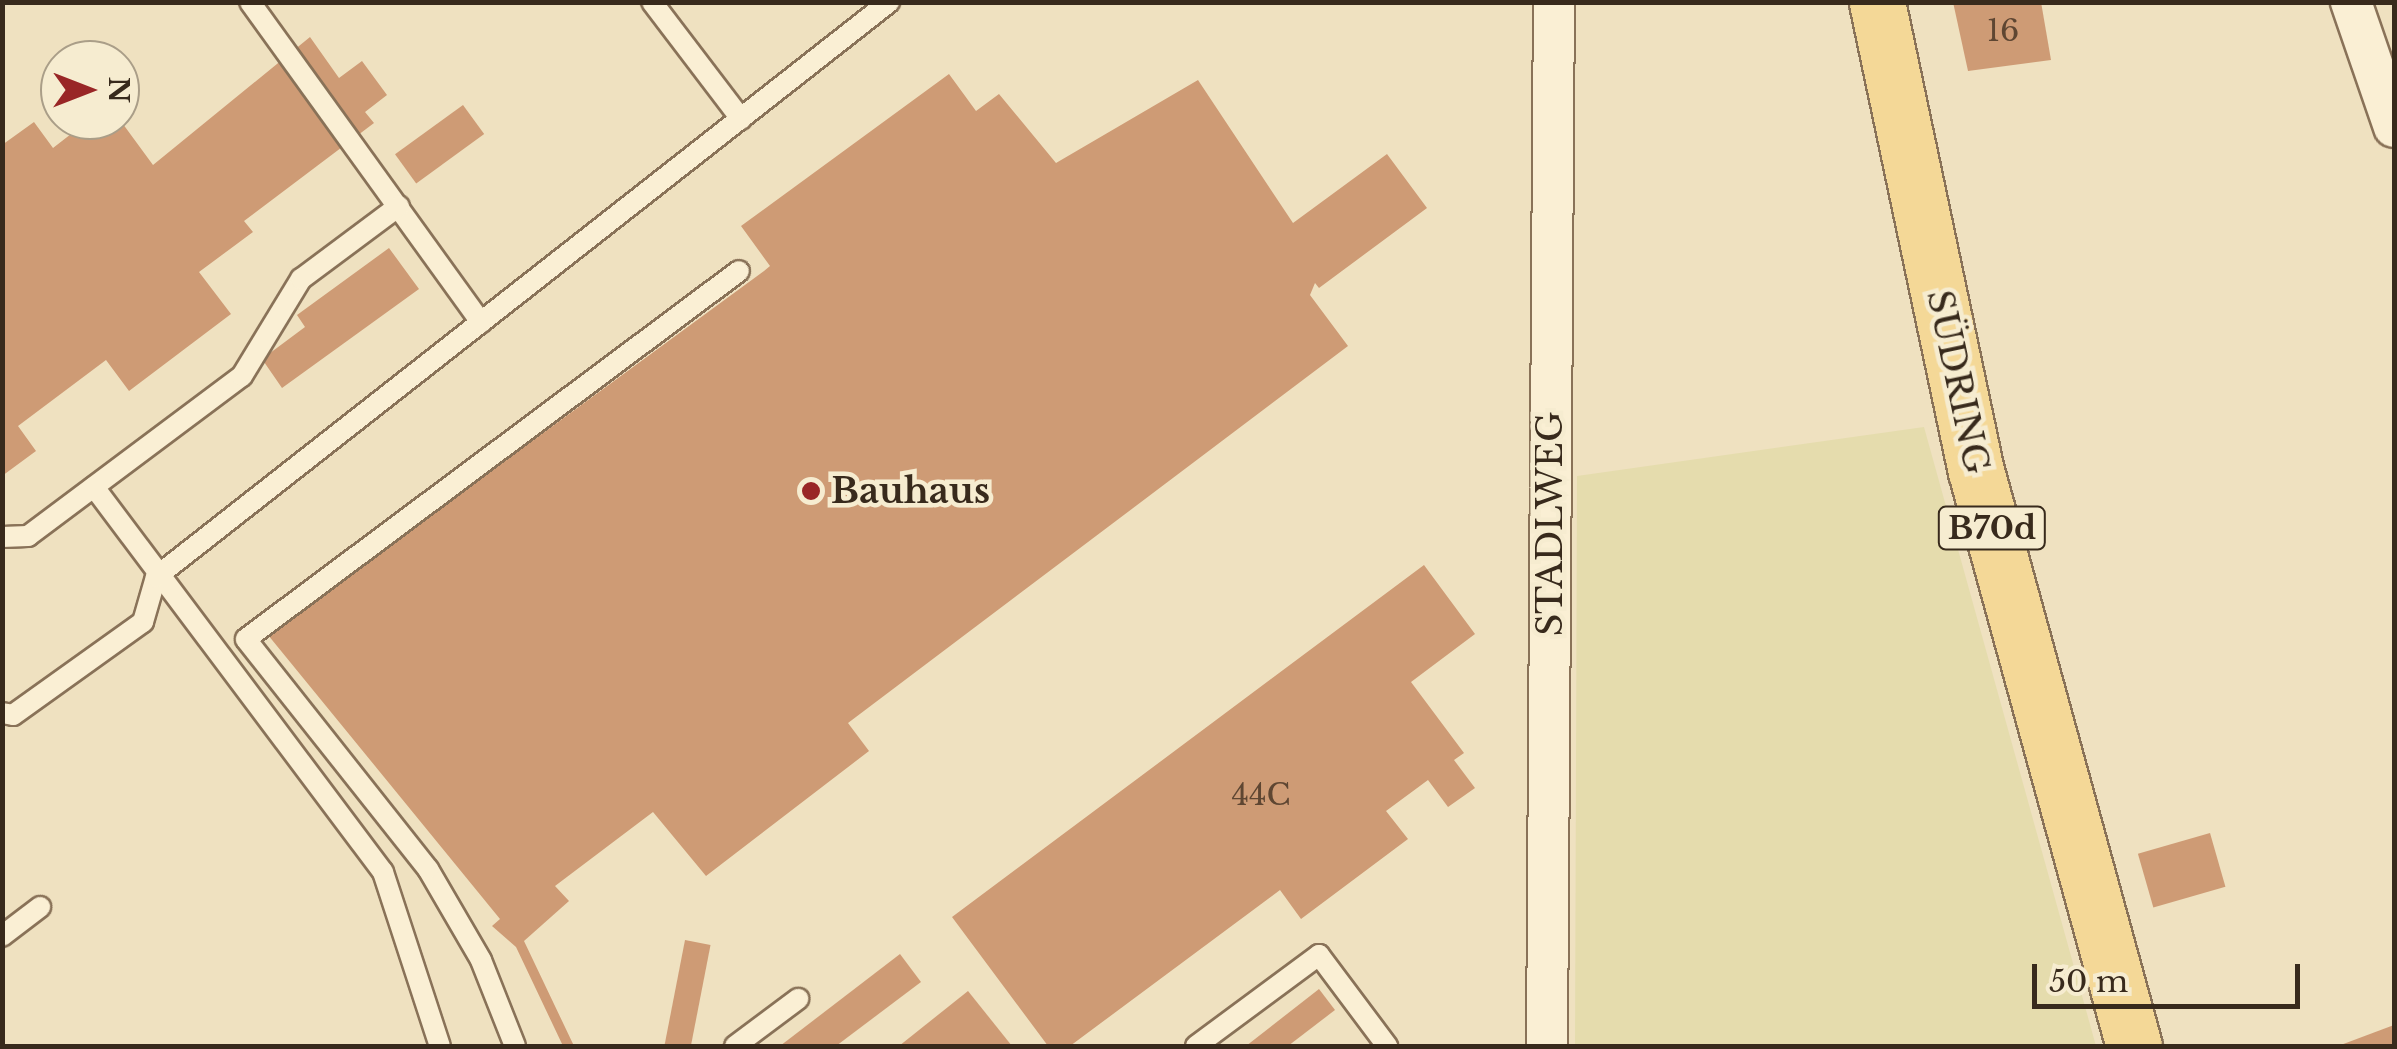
<!DOCTYPE html>
<html>
<head>
<meta charset="utf-8">
<style>
	body { margin:0 }
	#map { position:relative; width:2397px; height:1049px; overflow:hidden; background:#efe1c0; font-family:"Libre Baskerville",serif }
	div>[style] { position:absolute }
	.farmland>* { inset:0; background:#e5dcad }
	.building>* { inset:0; background:#ce9b75; transform-origin:0 0 }
	.roads { filter:drop-shadow(2px 0 #897258) drop-shadow(-2px 0 #897258) drop-shadow(0 2px #897258) drop-shadow(0 -2px #897258) }
	.service>* { height:20px; margin:-10px; padding:0 10px; transform-origin:10px; border-radius:10px; background:#faefd4 }
	.minor>* { height:40px; margin:-20px; padding:0 20px; transform-origin:20px; border-radius:20px; background:#faefd4 }
	.primary>* { height:55px; margin:-27.5px; padding:0 27.5px; transform-origin:27.5px; border-radius:27.5px; background:#f4d897 }
	.dots>* { width:28px; height:28px; translate:-50% -50%; box-sizing:border-box; border:5px solid #f6ecd0; border-radius:50% }
	span { translate:-50% -50%; white-space:nowrap; text-align:center; line-height:1.15; -webkit-text-stroke:9px #f6ecd0; paint-order:stroke }
	.number-label { font-size:30px; color:#5e4632 }
	.number-label span { -webkit-text-stroke-width:0 }
	.shield-label span { padding:2px 8px; background:#f6ecd0; border:2px solid; border-radius:8px; -webkit-text-stroke-width:0 }
	.shield-label { font-size:32px; color:#382a1c; font-weight:700 }
	.street-label { font-size:35px; color:#382a1c }
	.poi-label { font-size:35px; color:#382a1c; font-weight:700 }
	.left { translate:0 -50%; text-align:left }
	.frame { position:absolute; inset:0; border:5px solid #382a1c; pointer-events:none }
	.north { position:absolute; left:40px; top:40px; width:100px; height:100px; box-sizing:border-box; background:#f6ecd0; border:2px solid #aa9e88; border-radius:50%; rotate:90deg; font-size:28px; font-weight:700; line-height:40px; text-align:center; color:#382a1c }
	.north::after { content:''; display:block; margin:auto; width:35px; height:45px; background:#992626; clip-path:polygon(50% 0,100% 100%,50% 72%,0 100%) }
	.scale { position:absolute; left:2032px; top:964px; width:268px; height:45px; box-sizing:border-box; border:5px solid #382a1c; border-top:0; padding-left:12px; font-size:30px; line-height:35px; white-space:nowrap; color:#382a1c; -webkit-text-stroke:8px #f6ecd0; paint-order:stroke }
</style>
</head>
<body>
<div id="map">
	<div class="farmland">
		<i style="clip-path:polygon(1924px 427px,2096px 1046px,1575px 1046px,1577px 476px)"></i>
	</div>
	<div class="building">
		<i style="clip-path:polygon(1953px 2px,2041px 2px,2051px 60px,1968px 71px)"></i>
		<i style="clip-path:polygon(310px 37px,339px 78px,362px 61px,387px 95px,365px 112px,374px 123px,244px 221px,253px 232px,199px 272px,231px 314px,129px 391px,106px 360px,18px 426px,36px 451px,2px 476px,2px 145px,34px 122px,53px 148px,89px 120px,120px 120px,153px 165px)"></i>
		<i style="clip-path:polygon(949px 74px,976px 111px,999px 94px,1056px 163px,1198px 80px,1293px 223px,1387px 154px,1427px 208px,1319px 288px,1315px 283px,1310px 295px,1348px 346px,848px 723px,869px 751px,706px 876px,653px 812px,555px 886px,569px 901px,524px 941px,574px 1046px,563px 1046px,516px 947px,492px 926px,500px 919px,268px 635px,764px 271px,770px 266px,741px 226px)"></i>
		<i style="left:463px;top:105px;width:36px;height:84px;rotate:54deg"></i>
		<i style="clip-path:polygon(389px 248px,419px 289px,282px 388px,262px 359px,305px 327px,297px 315px)"></i>
		<i style="clip-path:polygon(1424px 565px,1475px 634px,1411px 682px,1464px 753px,1454px 760px,1475px 788px,1448px 807px,1428px 780px,1386px 811px,1408px 839px,1301px 919px,1280px 890px,1070px 1046px,1048px 1046px,952px 917px)"></i>
		<i style="left:2210px;top:833px;width:56px;height:75px;rotate:74deg"></i>
		<i style="left:685px;top:940px;width:26px;height:108px;rotate:11deg"></i>
		<i style="clip-path:polygon(900px 954px,921px 982px,836px 1046px,780px 1046px)"></i>
		<i style="clip-path:polygon(1319px 989px,1335px 1010px,1288px 1046px,1246px 1046px)"></i>
		<i style="clip-path:polygon(968px 991px,1012px 1046px,899px 1046px)"></i>
		<i style="clip-path:polygon(2394px 1025px,2394px 1046px,2338px 1046px)"></i>
	</div>
	<div class="roads">
		<div class="service">
			<i style="left:250px;top:2px;width:395px;rotate:54.2deg"></i>
			<i style="left:652px;top:2px;width:147px;rotate:52.7deg"></i>
			<i style="left:94px;top:487px;width:481px;rotate:53.1deg"></i>
			<i style="left:383px;top:872px;width:183px;rotate:71.9deg"></i>
			<i style="left:2px;top:537px;width:26px;rotate:-2deg"></i>
			<i style="left:28px;top:536px;width:267px;rotate:-36.8deg"></i>
			<i style="left:242px;top:376px;width:114px;rotate:-58.7deg"></i>
			<i style="left:301px;top:279px;width:122px;rotate:-36.7deg"></i>
			<i style="left:2px;top:713px;width:11px;rotate:10deg"></i>
			<i style="left:13px;top:715px;width:160px;rotate:-35.6deg"></i>
			<i style="left:143px;top:622px;width:47px;rotate:-73.9deg"></i>
			<i style="left:156px;top:577px;width:932px;rotate:-38.11deg"></i>
			<i style="left:2px;top:936px;width:48px;rotate:-37.3deg"></i>
			<i style="left:515px;top:1046px;width:92px;rotate:-111.6deg"></i>
			<i style="left:481px;top:960px;width:105px;rotate:-120.2deg"></i>
			<i style="left:428px;top:869px;width:293px;rotate:-128.4deg"></i>
			<i style="left:246px;top:639px;width:615px;rotate:-36.74deg"></i>
			<i style="left:735px;top:1046px;width:79px;rotate:-36.7deg"></i>
			<i style="left:1196px;top:1046px;width:153px;rotate:-36.5deg"></i>
			<i style="left:1319px;top:955px;width:114px;rotate:53.2deg"></i>
		</div>
		<div class="minor">
			<i style="left:2351px;top:2px;width:132px;rotate:71deg"></i>
			<i style="left:1547px;top:1046px;width:1044px;rotate:-89.62deg"></i>
		</div>
		<div class="primary">
			<i style="left:1877px;top:2px;width:479px;rotate:78.1deg"></i>
			<i style="left:1976px;top:471px;width:596px;rotate:74.64deg"></i>
		</div>
	</div>
	<div class="dots">
		<i style="left:811px;top:491px;background:#992626"></i>
	</div>
	<div class="number-label">
		<span style="left:2003px;top:31px">16</span>
		<span style="left:1261px;top:795px">44C</span>
	</div>
	<div class="shield-label">
		<span style="left:1992px;top:528px">B70d</span>
	</div>
	<div class="street-label">
		<span style="left:1958px;top:382px;rotate:78deg">SÜDRING</span>
		<span style="left:1550px;top:524px;rotate:-90deg">STADLWEG</span>
	</div>
	<div class="poi-label">
		<span class="left" style="left:831px;top:491px">Bauhaus</span>
	</div>
	<div class="frame"></div>
	<div class="north">N</div>
	<div class="scale">50 m</div>
</div>
</body>
</html>
